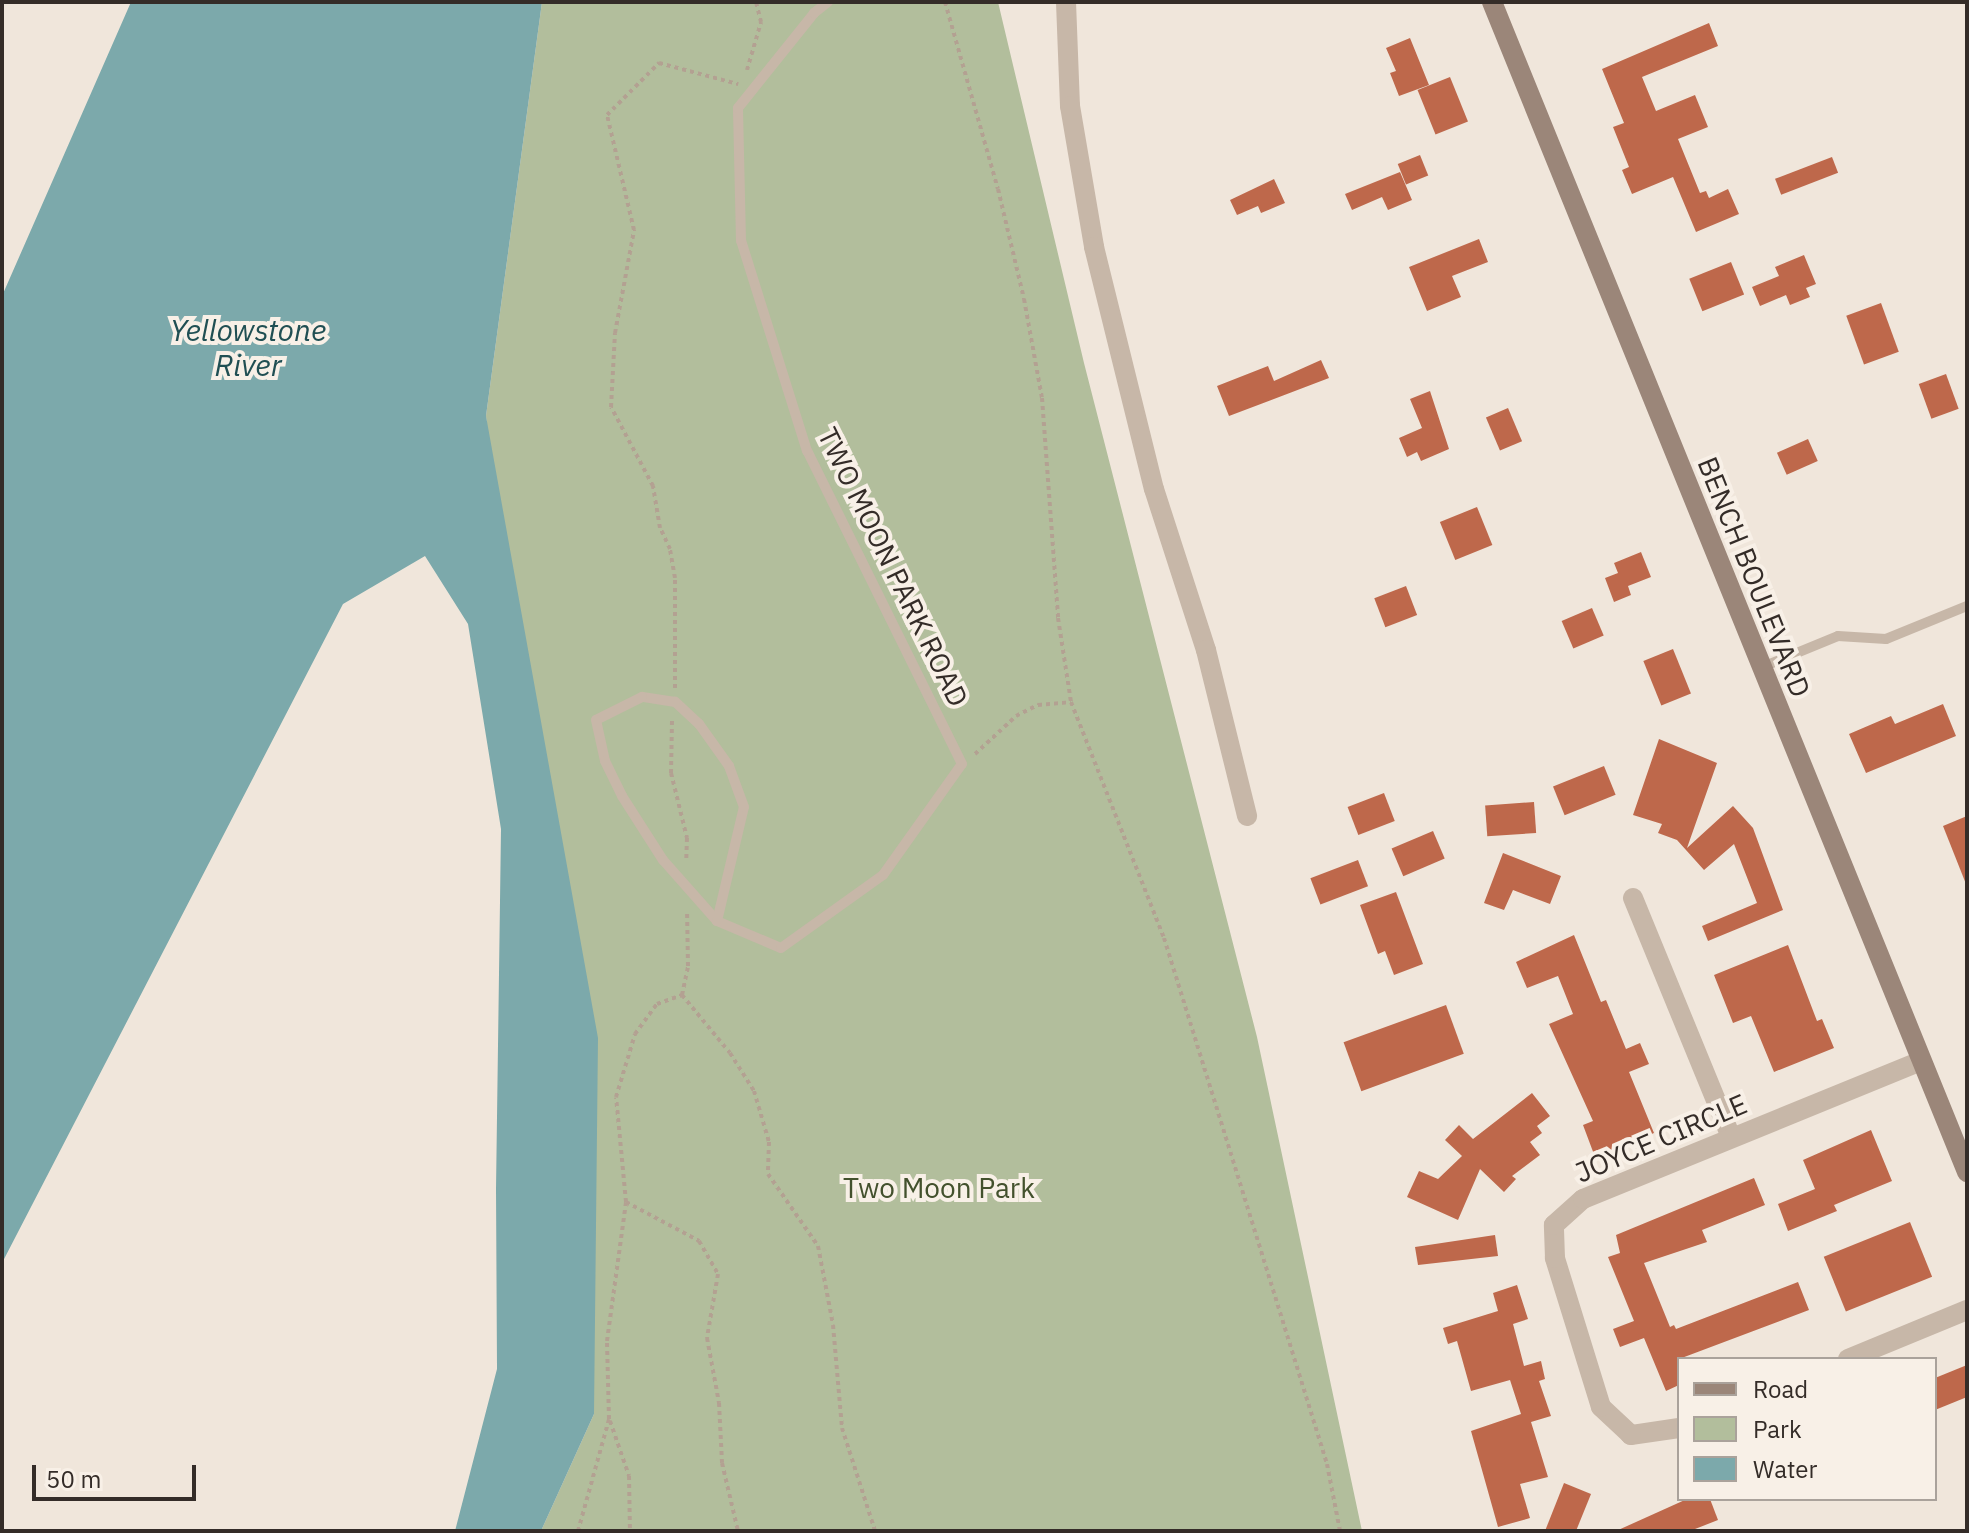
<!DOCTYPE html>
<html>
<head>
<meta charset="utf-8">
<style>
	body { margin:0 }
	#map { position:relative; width:1969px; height:1533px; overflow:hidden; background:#f0e6db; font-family:"IBM Plex Sans",sans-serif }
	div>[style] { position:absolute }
	.green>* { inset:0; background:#b2be9c }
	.water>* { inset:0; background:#7ca9ab }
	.building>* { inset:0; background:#be684b; transform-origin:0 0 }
	.path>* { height:4px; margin-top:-2px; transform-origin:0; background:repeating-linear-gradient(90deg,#b3a192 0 4px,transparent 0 8px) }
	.lane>* { height:10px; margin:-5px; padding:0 5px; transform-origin:5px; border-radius:5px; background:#c7b7a8 }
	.street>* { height:20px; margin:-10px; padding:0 10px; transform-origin:10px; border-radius:10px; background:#c7b7a8 }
	.secondary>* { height:20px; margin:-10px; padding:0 10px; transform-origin:10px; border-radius:10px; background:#9b8679 }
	span { translate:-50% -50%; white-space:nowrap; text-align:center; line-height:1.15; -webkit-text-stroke:8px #f8f0e7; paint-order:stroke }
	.street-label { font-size:28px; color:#342c28 }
	.park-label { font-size:28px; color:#43512d }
	.water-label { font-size:30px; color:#204f53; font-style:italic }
	.frame { position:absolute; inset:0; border:4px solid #342c28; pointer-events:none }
	.legend { position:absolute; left:1677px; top:1357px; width:260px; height:144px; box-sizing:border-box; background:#f8f0e7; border:2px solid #aaa29b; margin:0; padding:10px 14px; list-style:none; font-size:24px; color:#342c28 }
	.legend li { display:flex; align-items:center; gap:16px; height:40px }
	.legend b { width:40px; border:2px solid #aaa29b }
	.scale { position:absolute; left:32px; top:1465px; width:164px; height:36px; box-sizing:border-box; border:4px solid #342c28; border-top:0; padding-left:10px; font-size:24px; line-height:28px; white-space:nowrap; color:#342c28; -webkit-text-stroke:6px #f8f0e7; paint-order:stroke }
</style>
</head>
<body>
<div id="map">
	<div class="green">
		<i style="clip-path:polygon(542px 2px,998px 2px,1084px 363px,1257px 1037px,1362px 1531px,541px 1531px,594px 1414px,486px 416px)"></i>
	</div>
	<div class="water">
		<i style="clip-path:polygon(131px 2px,542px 2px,486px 416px,598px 1038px,594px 1414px,541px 1531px,455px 1531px,497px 1369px,496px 1189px,501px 829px,468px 624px,425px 556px,343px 604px,2px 1263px,2px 296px)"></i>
	</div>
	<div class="building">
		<i style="clip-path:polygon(1709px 23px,1718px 46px,1642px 77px,1656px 111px,1695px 95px,1708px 127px,1678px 139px,1700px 193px,1706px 191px,1709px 198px,1728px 189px,1739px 214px,1696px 232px,1673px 177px,1632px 194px,1622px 170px,1629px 167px,1613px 127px,1624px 123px,1602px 69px)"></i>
		<i style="clip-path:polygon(1410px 38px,1429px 85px,1399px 96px,1390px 73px,1396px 71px,1386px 48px)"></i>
		<i style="left:1450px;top:77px;width:48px;height:35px;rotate:68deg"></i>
		<i style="left:1420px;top:155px;width:22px;height:24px;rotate:68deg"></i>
		<i style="left:1832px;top:157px;width:17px;height:61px;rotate:69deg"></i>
		<i style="clip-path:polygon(1400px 172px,1412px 200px,1388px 210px,1382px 197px,1352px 210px,1345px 194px)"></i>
		<i style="clip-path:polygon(1274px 179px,1285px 203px,1261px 213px,1258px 206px,1237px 215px,1230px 200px)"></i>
		<i style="clip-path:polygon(1479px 239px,1488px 262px,1452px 276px,1461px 297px,1427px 311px,1409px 267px)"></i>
		<i style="clip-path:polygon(1804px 255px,1816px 284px,1806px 288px,1810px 297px,1790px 305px,1786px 295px,1760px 306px,1752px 287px,1779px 276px,1775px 267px)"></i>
		<i style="left:1731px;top:262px;width:35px;height:45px;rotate:68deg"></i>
		<i style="left:1881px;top:303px;width:52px;height:37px;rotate:70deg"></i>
		<i style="clip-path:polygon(1321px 360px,1329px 378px,1229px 416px,1217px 386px,1268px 366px,1274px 381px)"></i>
		<i style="left:1946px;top:374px;width:37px;height:29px;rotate:70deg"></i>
		<i style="clip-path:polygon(1430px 391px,1449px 449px,1421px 461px,1417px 452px,1407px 457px,1399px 438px,1422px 428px,1410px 399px)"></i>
		<i style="left:1508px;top:408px;width:36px;height:24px;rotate:67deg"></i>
		<i style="left:1808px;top:439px;width:24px;height:34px;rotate:66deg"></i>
		<i style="left:1477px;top:507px;width:41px;height:40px;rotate:68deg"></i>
		<i style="clip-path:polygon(1641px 552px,1651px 577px,1628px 586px,1631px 595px,1614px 602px,1605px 578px,1618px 573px,1614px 563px)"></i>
		<i style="left:1406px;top:586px;width:31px;height:34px;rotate:69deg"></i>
		<i style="left:1592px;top:608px;width:30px;height:33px;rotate:67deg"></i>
		<i style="left:1673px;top:649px;width:48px;height:32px;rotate:68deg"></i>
		<i style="clip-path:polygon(1943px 704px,1956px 736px,1866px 773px,1849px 734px,1891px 716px,1895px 724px)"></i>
		<i style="clip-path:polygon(1659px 739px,1717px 763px,1687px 848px,1733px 806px,1753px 828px,1783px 910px,1708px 941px,1702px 926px,1757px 903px,1734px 844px,1704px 870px,1677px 840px,1658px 833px,1662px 824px,1633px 815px)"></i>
		<i style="left:1604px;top:766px;width:31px;height:55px;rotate:68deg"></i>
		<i style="left:1384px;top:793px;width:30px;height:39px;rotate:69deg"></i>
		<i style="left:1534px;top:802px;width:31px;height:49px;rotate:86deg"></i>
		<i style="clip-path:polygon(1967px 816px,1967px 884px,1966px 884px,1943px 826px)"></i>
		<i style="left:1433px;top:831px;width:30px;height:45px;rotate:67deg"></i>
		<i style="clip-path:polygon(1503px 853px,1561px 876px,1550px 904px,1513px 890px,1504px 910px,1484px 903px)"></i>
		<i style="left:1358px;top:860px;width:28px;height:51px;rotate:69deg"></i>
		<i style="clip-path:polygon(1396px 892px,1423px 964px,1394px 975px,1385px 951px,1378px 954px,1360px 905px)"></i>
		<i style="clip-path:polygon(1574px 935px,1601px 1002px,1606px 1000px,1626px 1049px,1640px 1043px,1649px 1064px,1629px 1072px,1654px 1133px,1595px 1157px,1583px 1125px,1593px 1121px,1549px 1024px,1573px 1014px,1558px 976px,1527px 988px,1516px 962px)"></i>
		<i style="clip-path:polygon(1788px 945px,1817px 1021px,1822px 1019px,1834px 1048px,1774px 1072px,1751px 1016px,1733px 1023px,1714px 975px)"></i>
		<i style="left:1446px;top:1005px;width:52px;height:109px;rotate:70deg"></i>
		<i style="clip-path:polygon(1532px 1093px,1550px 1116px,1537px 1126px,1542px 1133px,1530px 1142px,1540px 1155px,1512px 1176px,1516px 1179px,1504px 1192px,1480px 1169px,1458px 1220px,1407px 1197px,1419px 1171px,1438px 1179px,1462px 1156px,1445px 1140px,1459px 1125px,1473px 1139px)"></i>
		<i style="clip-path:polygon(1871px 1130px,1892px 1181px,1834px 1205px,1837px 1211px,1788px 1231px,1778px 1204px,1815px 1189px,1803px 1160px)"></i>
		<i style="clip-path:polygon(1754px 1178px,1765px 1205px,1702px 1230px,1707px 1242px,1644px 1263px,1670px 1327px,1674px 1325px,1676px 1329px,1798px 1282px,1809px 1310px,1679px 1359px,1679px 1385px,1666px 1391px,1644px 1338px,1620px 1347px,1613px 1329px,1634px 1321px,1608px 1257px,1620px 1253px,1616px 1235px)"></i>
		<i style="left:1910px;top:1222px;width:59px;height:93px;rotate:68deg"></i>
		<i style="clip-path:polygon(1495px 1235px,1498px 1256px,1418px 1265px,1415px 1247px)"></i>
		<i style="clip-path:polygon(1517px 1285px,1528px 1319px,1513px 1324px,1524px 1366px,1541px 1361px,1545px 1379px,1539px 1381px,1551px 1416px,1531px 1422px,1548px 1477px,1520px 1484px,1530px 1518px,1498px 1527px,1471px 1431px,1521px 1414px,1510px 1380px,1471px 1391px,1457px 1341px,1448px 1344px,1443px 1328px,1498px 1311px,1493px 1293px)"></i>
		<i style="clip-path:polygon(1967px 1365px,1967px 1397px,1935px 1410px,1935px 1378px)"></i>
		<i style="clip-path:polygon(1564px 1483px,1591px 1494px,1576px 1531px,1545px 1531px)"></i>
		<i style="clip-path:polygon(1687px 1499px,1710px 1499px,1718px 1520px,1690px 1531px,1616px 1531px)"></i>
	</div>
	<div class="path">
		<i style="left:945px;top:2px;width:194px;rotate:74.2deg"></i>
		<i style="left:998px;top:189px;width:113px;rotate:76.7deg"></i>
		<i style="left:1024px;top:299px;width:101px;rotate:79.7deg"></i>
		<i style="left:1042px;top:398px;width:221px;rotate:85.8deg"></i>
		<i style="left:1058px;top:618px;width:85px;rotate:81.2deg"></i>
		<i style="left:1071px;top:702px;width:254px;rotate:68.5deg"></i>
		<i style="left:1164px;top:938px;width:551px;rotate:72.78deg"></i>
		<i style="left:1327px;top:1464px;width:68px;rotate:79deg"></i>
		<i style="left:747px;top:70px;width:50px;rotate:-73.7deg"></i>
		<i style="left:761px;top:22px;width:21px;rotate:-104deg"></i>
		<i style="left:675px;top:688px;width:110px;rotate:-90deg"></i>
		<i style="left:675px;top:578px;width:29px;rotate:-100deg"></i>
		<i style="left:670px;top:549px;width:23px;rotate:-115deg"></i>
		<i style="left:660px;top:528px;width:43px;rotate:-99.5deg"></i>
		<i style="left:653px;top:486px;width:89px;rotate:-118deg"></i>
		<i style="left:611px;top:407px;width:74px;rotate:-86.9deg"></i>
		<i style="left:615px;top:333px;width:105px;rotate:-79.5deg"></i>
		<i style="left:634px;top:230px;width:118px;rotate:-103.2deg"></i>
		<i style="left:607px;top:115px;width:74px;rotate:-45deg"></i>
		<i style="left:659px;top:63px;width:82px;rotate:14.9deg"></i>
		<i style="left:672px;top:721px;width:52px;rotate:91.1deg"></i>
		<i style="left:671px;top:773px;width:67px;rotate:76.2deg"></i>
		<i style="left:687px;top:838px;width:23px;rotate:92deg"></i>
		<i style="left:975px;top:754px;width:56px;rotate:-42.8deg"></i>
		<i style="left:1016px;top:716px;width:25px;rotate:-27deg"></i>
		<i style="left:1038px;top:705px;width:33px;rotate:-5deg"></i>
		<i style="left:682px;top:995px;width:30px;rotate:-78deg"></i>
		<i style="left:688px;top:966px;width:56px;rotate:-91deg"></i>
		<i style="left:682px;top:995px;width:75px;rotate:50.4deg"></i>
		<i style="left:730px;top:1053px;width:45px;rotate:57.7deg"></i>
		<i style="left:754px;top:1091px;width:53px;rotate:73.6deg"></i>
		<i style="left:769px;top:1142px;width:32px;rotate:92deg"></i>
		<i style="left:768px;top:1174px;width:88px;rotate:55.2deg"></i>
		<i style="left:818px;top:1246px;width:80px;rotate:79.2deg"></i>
		<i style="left:833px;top:1325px;width:103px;rotate:85deg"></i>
		<i style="left:842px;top:1428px;width:108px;rotate:72.2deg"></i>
		<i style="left:626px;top:1202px;width:83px;rotate:28.1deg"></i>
		<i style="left:699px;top:1241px;width:38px;rotate:60deg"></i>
		<i style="left:718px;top:1274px;width:65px;rotate:99.8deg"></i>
		<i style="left:707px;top:1338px;width:66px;rotate:79.5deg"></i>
		<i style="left:719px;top:1403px;width:60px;rotate:87.1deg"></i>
		<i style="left:722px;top:1463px;width:70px;rotate:76.8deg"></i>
		<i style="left:610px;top:1421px;width:58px;rotate:70.9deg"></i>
		<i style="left:629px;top:1476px;width:55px;rotate:89deg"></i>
		<i style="left:578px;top:1531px;width:116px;rotate:-74.5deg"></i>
		<i style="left:609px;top:1419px;width:78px;rotate:-91.5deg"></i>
		<i style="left:607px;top:1341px;width:140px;rotate:-82.2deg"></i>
		<i style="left:626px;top:1202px;width:105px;rotate:-95.4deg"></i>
		<i style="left:616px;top:1097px;width:66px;rotate:-73.2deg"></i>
		<i style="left:635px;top:1034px;width:37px;rotate:-54deg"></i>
		<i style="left:657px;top:1004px;width:27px;rotate:-20deg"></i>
	</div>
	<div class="lane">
		<i style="left:1760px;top:668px;width:84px;rotate:-22.3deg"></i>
		<i style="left:1838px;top:636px;width:48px;rotate:3.6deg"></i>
		<i style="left:1886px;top:639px;width:87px;rotate:-22.2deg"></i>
		<i style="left:717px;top:921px;width:117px;rotate:-76.7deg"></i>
		<i style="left:744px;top:807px;width:44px;rotate:-110.1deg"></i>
		<i style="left:729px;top:766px;width:52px;rotate:-125.5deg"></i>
		<i style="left:699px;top:724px;width:33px;rotate:-137deg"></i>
		<i style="left:675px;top:702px;width:33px;rotate:-171deg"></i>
		<i style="left:642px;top:697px;width:51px;rotate:153.4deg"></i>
		<i style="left:596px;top:720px;width:42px;rotate:77.6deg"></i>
		<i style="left:605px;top:761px;width:39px;rotate:64deg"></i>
		<i style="left:622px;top:796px;width:76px;rotate:57.4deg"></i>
		<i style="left:663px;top:860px;width:81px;rotate:48.5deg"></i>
		<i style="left:717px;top:921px;width:69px;rotate:22.9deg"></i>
		<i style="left:781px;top:948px;width:125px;rotate:-35.6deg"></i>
		<i style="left:883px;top:875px;width:136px;rotate:-54.6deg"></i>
		<i style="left:962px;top:764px;width:349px;rotate:-116.3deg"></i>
		<i style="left:807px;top:451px;width:220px;rotate:-107.4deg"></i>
		<i style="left:741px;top:241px;width:133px;rotate:-91.3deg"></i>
		<i style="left:738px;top:108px;width:122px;rotate:-51.3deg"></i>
		<i style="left:814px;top:13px;width:18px;rotate:-38deg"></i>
	</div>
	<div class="street">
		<i style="left:1066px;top:2px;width:104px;rotate:87.8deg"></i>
		<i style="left:1070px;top:106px;width:143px;rotate:80.3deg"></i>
		<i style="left:1094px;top:247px;width:249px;rotate:76.1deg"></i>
		<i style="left:1154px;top:489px;width:169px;rotate:72.1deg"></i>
		<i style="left:1206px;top:650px;width:171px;rotate:76.1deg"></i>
		<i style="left:1633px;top:898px;width:258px;rotate:67.7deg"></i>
		<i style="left:1848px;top:1359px;width:129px;rotate:-22.4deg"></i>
		<i style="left:1679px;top:1428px;width:49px;rotate:171.7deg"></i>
		<i style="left:1631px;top:1435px;width:41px;rotate:-137deg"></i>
		<i style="left:1601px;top:1407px;width:156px;rotate:-107.2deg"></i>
		<i style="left:1555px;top:1258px;width:33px;rotate:-92deg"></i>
		<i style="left:1554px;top:1225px;width:39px;rotate:-42deg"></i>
		<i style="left:1583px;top:1199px;width:365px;rotate:-22.2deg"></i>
	</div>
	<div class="secondary">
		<i style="left:1492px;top:2px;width:1263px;rotate:67.9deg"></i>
	</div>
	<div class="street-label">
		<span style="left:893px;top:567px;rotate:64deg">TWO MOON PARK ROAD</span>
		<span style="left:1754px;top:577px;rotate:68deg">BENCH BOULEVARD</span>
		<span style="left:1661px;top:1138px;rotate:-23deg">JOYCE CIRCLE</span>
	</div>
	<div class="park-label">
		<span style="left:939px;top:1188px">Two Moon Park</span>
	</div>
	<div class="water-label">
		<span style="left:248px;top:347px">Yellowstone<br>River</span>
	</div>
	<div class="frame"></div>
	<ul class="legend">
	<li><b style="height:10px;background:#9b8679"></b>Road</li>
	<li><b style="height:22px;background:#b2be9c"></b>Park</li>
	<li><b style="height:22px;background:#7ca9ab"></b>Water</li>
	</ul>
	<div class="scale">50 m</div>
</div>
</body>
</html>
